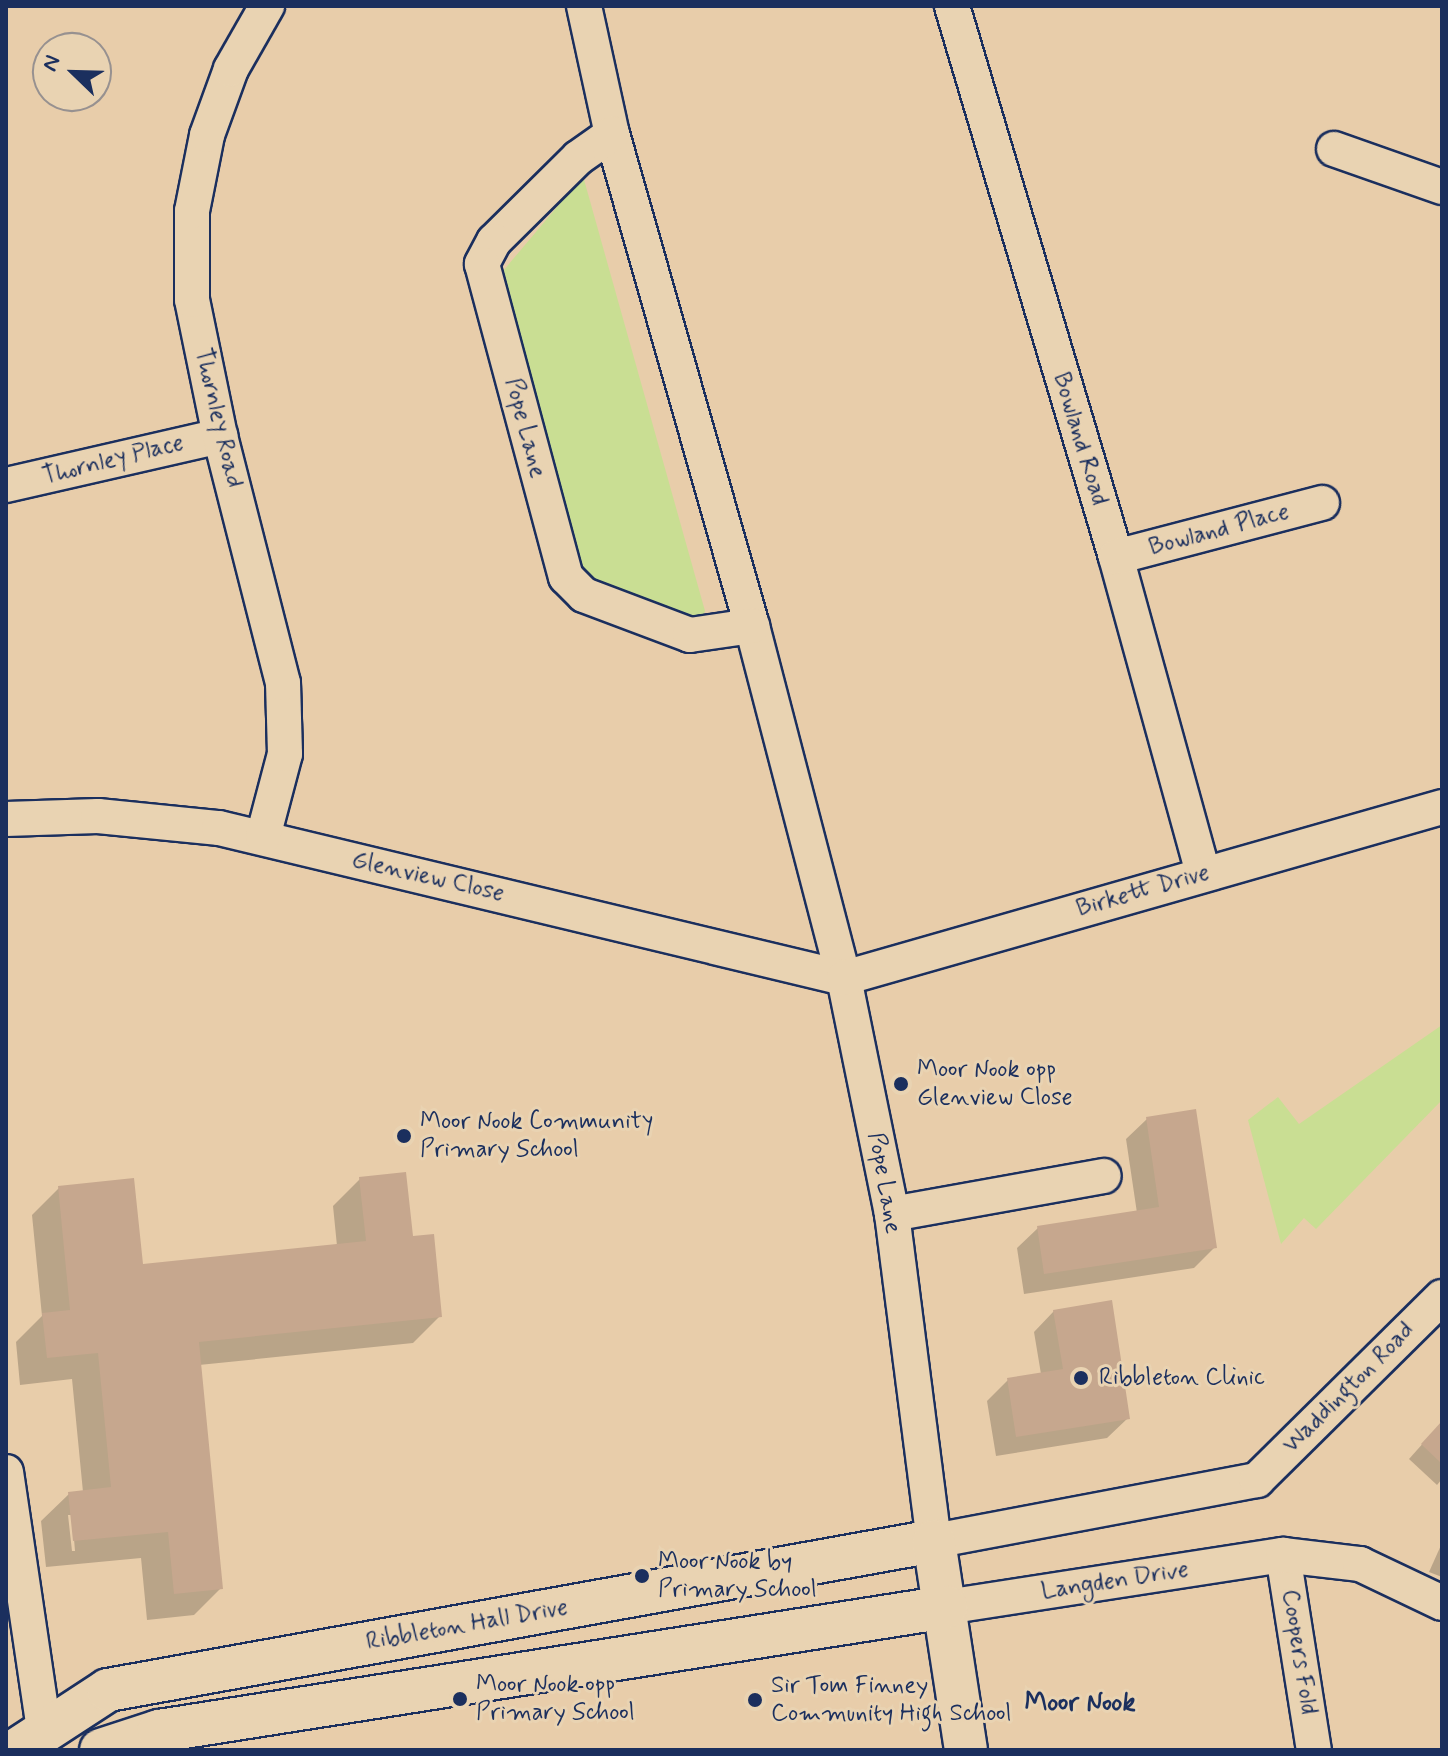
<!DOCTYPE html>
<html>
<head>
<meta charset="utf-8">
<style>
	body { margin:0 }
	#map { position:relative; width:1448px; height:1756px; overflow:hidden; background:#e8cdaa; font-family:Mynerve,sans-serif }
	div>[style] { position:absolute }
	.green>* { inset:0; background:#c9de93 }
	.shadow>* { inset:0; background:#0003 }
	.building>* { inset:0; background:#c6a78e }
	.roads { filter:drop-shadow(2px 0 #1b2f5e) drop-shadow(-2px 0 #1b2f5e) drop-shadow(0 2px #1b2f5e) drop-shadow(0 -2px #1b2f5e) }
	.minor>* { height:34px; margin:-17px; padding:0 17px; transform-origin:17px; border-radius:17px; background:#e9d3b2 }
	.tertiary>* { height:42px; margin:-21px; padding:0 21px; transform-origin:21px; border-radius:21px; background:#e9d3b2 }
	.dots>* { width:22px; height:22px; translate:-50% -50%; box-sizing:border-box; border:4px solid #e9d3b2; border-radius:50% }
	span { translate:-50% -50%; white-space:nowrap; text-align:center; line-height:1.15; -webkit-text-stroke:6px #e9d3b2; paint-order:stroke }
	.street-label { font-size:24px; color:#1b2f5e }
	.poi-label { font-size:24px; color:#1b2f5e }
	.left { translate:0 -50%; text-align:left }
	.neighbourhood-label { font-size:26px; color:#1b2f5e; font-weight:700 }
	.frame { position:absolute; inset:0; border:8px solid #1b2f5e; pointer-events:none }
	.north { position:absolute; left:32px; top:32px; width:80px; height:80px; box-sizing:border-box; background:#e9d3b2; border:2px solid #979190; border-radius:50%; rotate:293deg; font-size:22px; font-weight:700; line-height:32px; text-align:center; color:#1b2f5e }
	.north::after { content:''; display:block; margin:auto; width:28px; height:36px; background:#1b2f5e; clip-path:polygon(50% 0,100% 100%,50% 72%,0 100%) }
</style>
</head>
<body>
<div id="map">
	<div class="green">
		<i style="clip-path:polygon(583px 176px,705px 611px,701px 620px,591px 588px,579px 567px,498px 277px)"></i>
		<i style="clip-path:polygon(1442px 1025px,1442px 1100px,1316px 1229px,1304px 1218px,1281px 1244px,1248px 1120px,1278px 1097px,1299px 1124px)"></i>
	</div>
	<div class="shadow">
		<i style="clip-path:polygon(1147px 1119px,1215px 1247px,1194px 1268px,1024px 1294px,1017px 1248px,1038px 1228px,1137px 1213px,1126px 1139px)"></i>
		<i style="clip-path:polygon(evenodd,360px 1179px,411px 1238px,440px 1316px,413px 1343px,199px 1365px,221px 1588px,194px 1615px,147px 1620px,141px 1558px,46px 1567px,41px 1521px,69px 1494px,83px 1492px,72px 1379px,20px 1385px,16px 1342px,42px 1316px,32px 1215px,59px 1188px,141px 1266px,337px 1246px,333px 1206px,360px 1179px,68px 1515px,72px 1515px,75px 1551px,72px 1551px,68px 1515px)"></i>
		<i style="clip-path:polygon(1054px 1311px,1128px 1418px,1107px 1438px,996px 1456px,987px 1401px,1008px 1380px,1041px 1374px,1034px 1332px)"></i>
		<i style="clip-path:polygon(1442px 1422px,1442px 1479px,1437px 1485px,1409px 1459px)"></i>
		<i style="clip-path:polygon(1442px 1543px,1442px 1577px,1429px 1572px)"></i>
	</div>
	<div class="building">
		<i style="clip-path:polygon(1196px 1109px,1217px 1248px,1044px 1274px,1037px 1226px,1159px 1207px,1146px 1117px)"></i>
		<i style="clip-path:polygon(406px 1172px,413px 1236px,434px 1234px,442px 1317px,199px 1342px,223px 1589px,174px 1594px,168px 1532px,73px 1541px,68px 1492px,111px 1487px,98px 1353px,47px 1358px,42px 1313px,70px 1310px,58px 1186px,134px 1178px,143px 1264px,366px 1241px,359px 1177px)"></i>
		<i style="clip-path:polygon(1112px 1300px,1130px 1419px,1016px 1437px,1007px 1378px,1063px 1369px,1053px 1310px)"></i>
		<i style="clip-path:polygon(1442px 1421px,1442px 1464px,1421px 1444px)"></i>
	</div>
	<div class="roads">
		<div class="minor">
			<i style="left:584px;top:6px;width:131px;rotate:77.7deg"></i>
			<i style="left:612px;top:134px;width:512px;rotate:74.12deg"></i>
			<i style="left:752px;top:626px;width:364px;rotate:75.4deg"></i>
			<i style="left:844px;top:978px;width:241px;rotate:78.5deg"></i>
			<i style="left:892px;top:1214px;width:330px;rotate:82.7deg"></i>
			<i style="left:934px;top:1541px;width:329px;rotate:-10.7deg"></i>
			<i style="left:1257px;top:1480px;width:260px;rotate:-44.7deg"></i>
			<i style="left:952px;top:6px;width:575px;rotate:73.42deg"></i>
			<i style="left:1116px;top:557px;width:328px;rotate:74.6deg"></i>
			<i style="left:612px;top:134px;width:42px;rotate:144.8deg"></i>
			<i style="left:578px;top:158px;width:118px;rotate:135.3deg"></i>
			<i style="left:494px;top:241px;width:26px;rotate:118deg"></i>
			<i style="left:482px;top:264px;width:324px;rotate:75deg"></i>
			<i style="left:566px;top:577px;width:25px;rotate:45deg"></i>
			<i style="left:584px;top:595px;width:113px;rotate:20.7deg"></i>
			<i style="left:690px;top:635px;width:63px;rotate:-8.3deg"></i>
			<i style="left:1334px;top:149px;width:114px;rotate:19.4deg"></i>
			<i style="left:6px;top:485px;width:220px;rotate:-12.9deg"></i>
			<i style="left:1116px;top:557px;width:213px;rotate:-14.7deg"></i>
			<i style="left:6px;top:819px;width:92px;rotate:-1.9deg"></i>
			<i style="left:98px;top:816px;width:122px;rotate:5.7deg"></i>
			<i style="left:219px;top:828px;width:643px;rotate:13.5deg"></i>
			<i style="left:844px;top:978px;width:622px;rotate:-15.96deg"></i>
			<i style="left:263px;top:837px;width:86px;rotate:-75.2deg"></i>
			<i style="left:285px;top:754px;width:71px;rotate:-91.6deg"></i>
			<i style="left:283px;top:683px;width:255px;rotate:-104.3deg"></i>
			<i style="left:220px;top:436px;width:139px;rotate:-101.6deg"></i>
			<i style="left:192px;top:300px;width:89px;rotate:-90deg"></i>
			<i style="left:192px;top:211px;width:77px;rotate:-78.8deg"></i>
			<i style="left:207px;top:135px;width:70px;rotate:-70deg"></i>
			<i style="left:231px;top:69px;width:73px;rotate:-60.3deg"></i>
			<i style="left:892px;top:1214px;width:215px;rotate:-10.2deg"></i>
			<i style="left:6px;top:1472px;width:259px;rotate:81.6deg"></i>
			<i style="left:1283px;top:1555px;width:197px;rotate:81deg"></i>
			<i style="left:946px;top:1607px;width:341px;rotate:-8.8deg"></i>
			<i style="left:1283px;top:1555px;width:78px;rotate:6.7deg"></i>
			<i style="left:1360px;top:1564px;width:91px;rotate:25.4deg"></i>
		</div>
		<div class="tertiary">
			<i style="left:16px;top:1750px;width:110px;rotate:-33.1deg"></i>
			<i style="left:108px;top:1690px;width:839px;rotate:-10.23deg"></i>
			<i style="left:934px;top:1541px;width:211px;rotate:81.3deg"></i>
			<i style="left:101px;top:1750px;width:61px;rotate:-18.1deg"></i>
			<i style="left:159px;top:1731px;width:797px;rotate:-8.95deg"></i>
		</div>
	</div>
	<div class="dots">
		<i style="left:901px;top:1084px;background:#1b2f5e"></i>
		<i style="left:404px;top:1136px;background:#1b2f5e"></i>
		<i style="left:1081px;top:1378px;background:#1b2f5e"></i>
		<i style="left:642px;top:1576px;background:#1b2f5e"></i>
		<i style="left:460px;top:1699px;background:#1b2f5e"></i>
		<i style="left:755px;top:1700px;background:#1b2f5e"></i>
	</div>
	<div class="street-label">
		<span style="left:218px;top:418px;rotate:77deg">Thornley Road</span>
		<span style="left:525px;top:428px;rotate:75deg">Pope Lane</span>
		<span style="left:1080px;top:439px;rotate:73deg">Bowland Road</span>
		<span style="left:113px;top:460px;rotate:-14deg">Thornley Place</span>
		<span style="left:1219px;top:530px;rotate:-15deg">Bowland Place</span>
		<span style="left:428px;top:877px;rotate:13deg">Glenview Close</span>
		<span style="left:1143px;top:891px;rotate:-16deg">Birkett Drive</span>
		<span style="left:884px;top:1183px;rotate:80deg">Pope Lane</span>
		<span style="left:1349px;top:1388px;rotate:-45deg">Waddington Road</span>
		<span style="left:1115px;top:1581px;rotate:-9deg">Langden Drive</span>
		<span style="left:467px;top:1625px;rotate:-10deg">Ribbleton Hall Drive</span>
		<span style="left:1299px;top:1652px;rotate:81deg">Coopers Fold</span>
	</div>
	<div class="poi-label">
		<span class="left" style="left:917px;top:1084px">Moor Nook opp<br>Glenview Close</span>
		<span class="left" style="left:420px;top:1136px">Moor Nook Community<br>Primary School</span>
		<span class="left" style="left:1099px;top:1378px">Ribbleton Clinic</span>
		<span class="left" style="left:658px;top:1576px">Moor Nook by<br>Primary School</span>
		<span class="left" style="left:476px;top:1699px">Moor Nook opp<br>Primary School</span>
		<span class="left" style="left:771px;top:1700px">Sir Tom Finney<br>Community High School</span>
	</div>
	<div class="neighbourhood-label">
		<span style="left:1080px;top:1704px">Moor Nook</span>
	</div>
	<div class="frame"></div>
	<div class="north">N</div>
</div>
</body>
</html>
